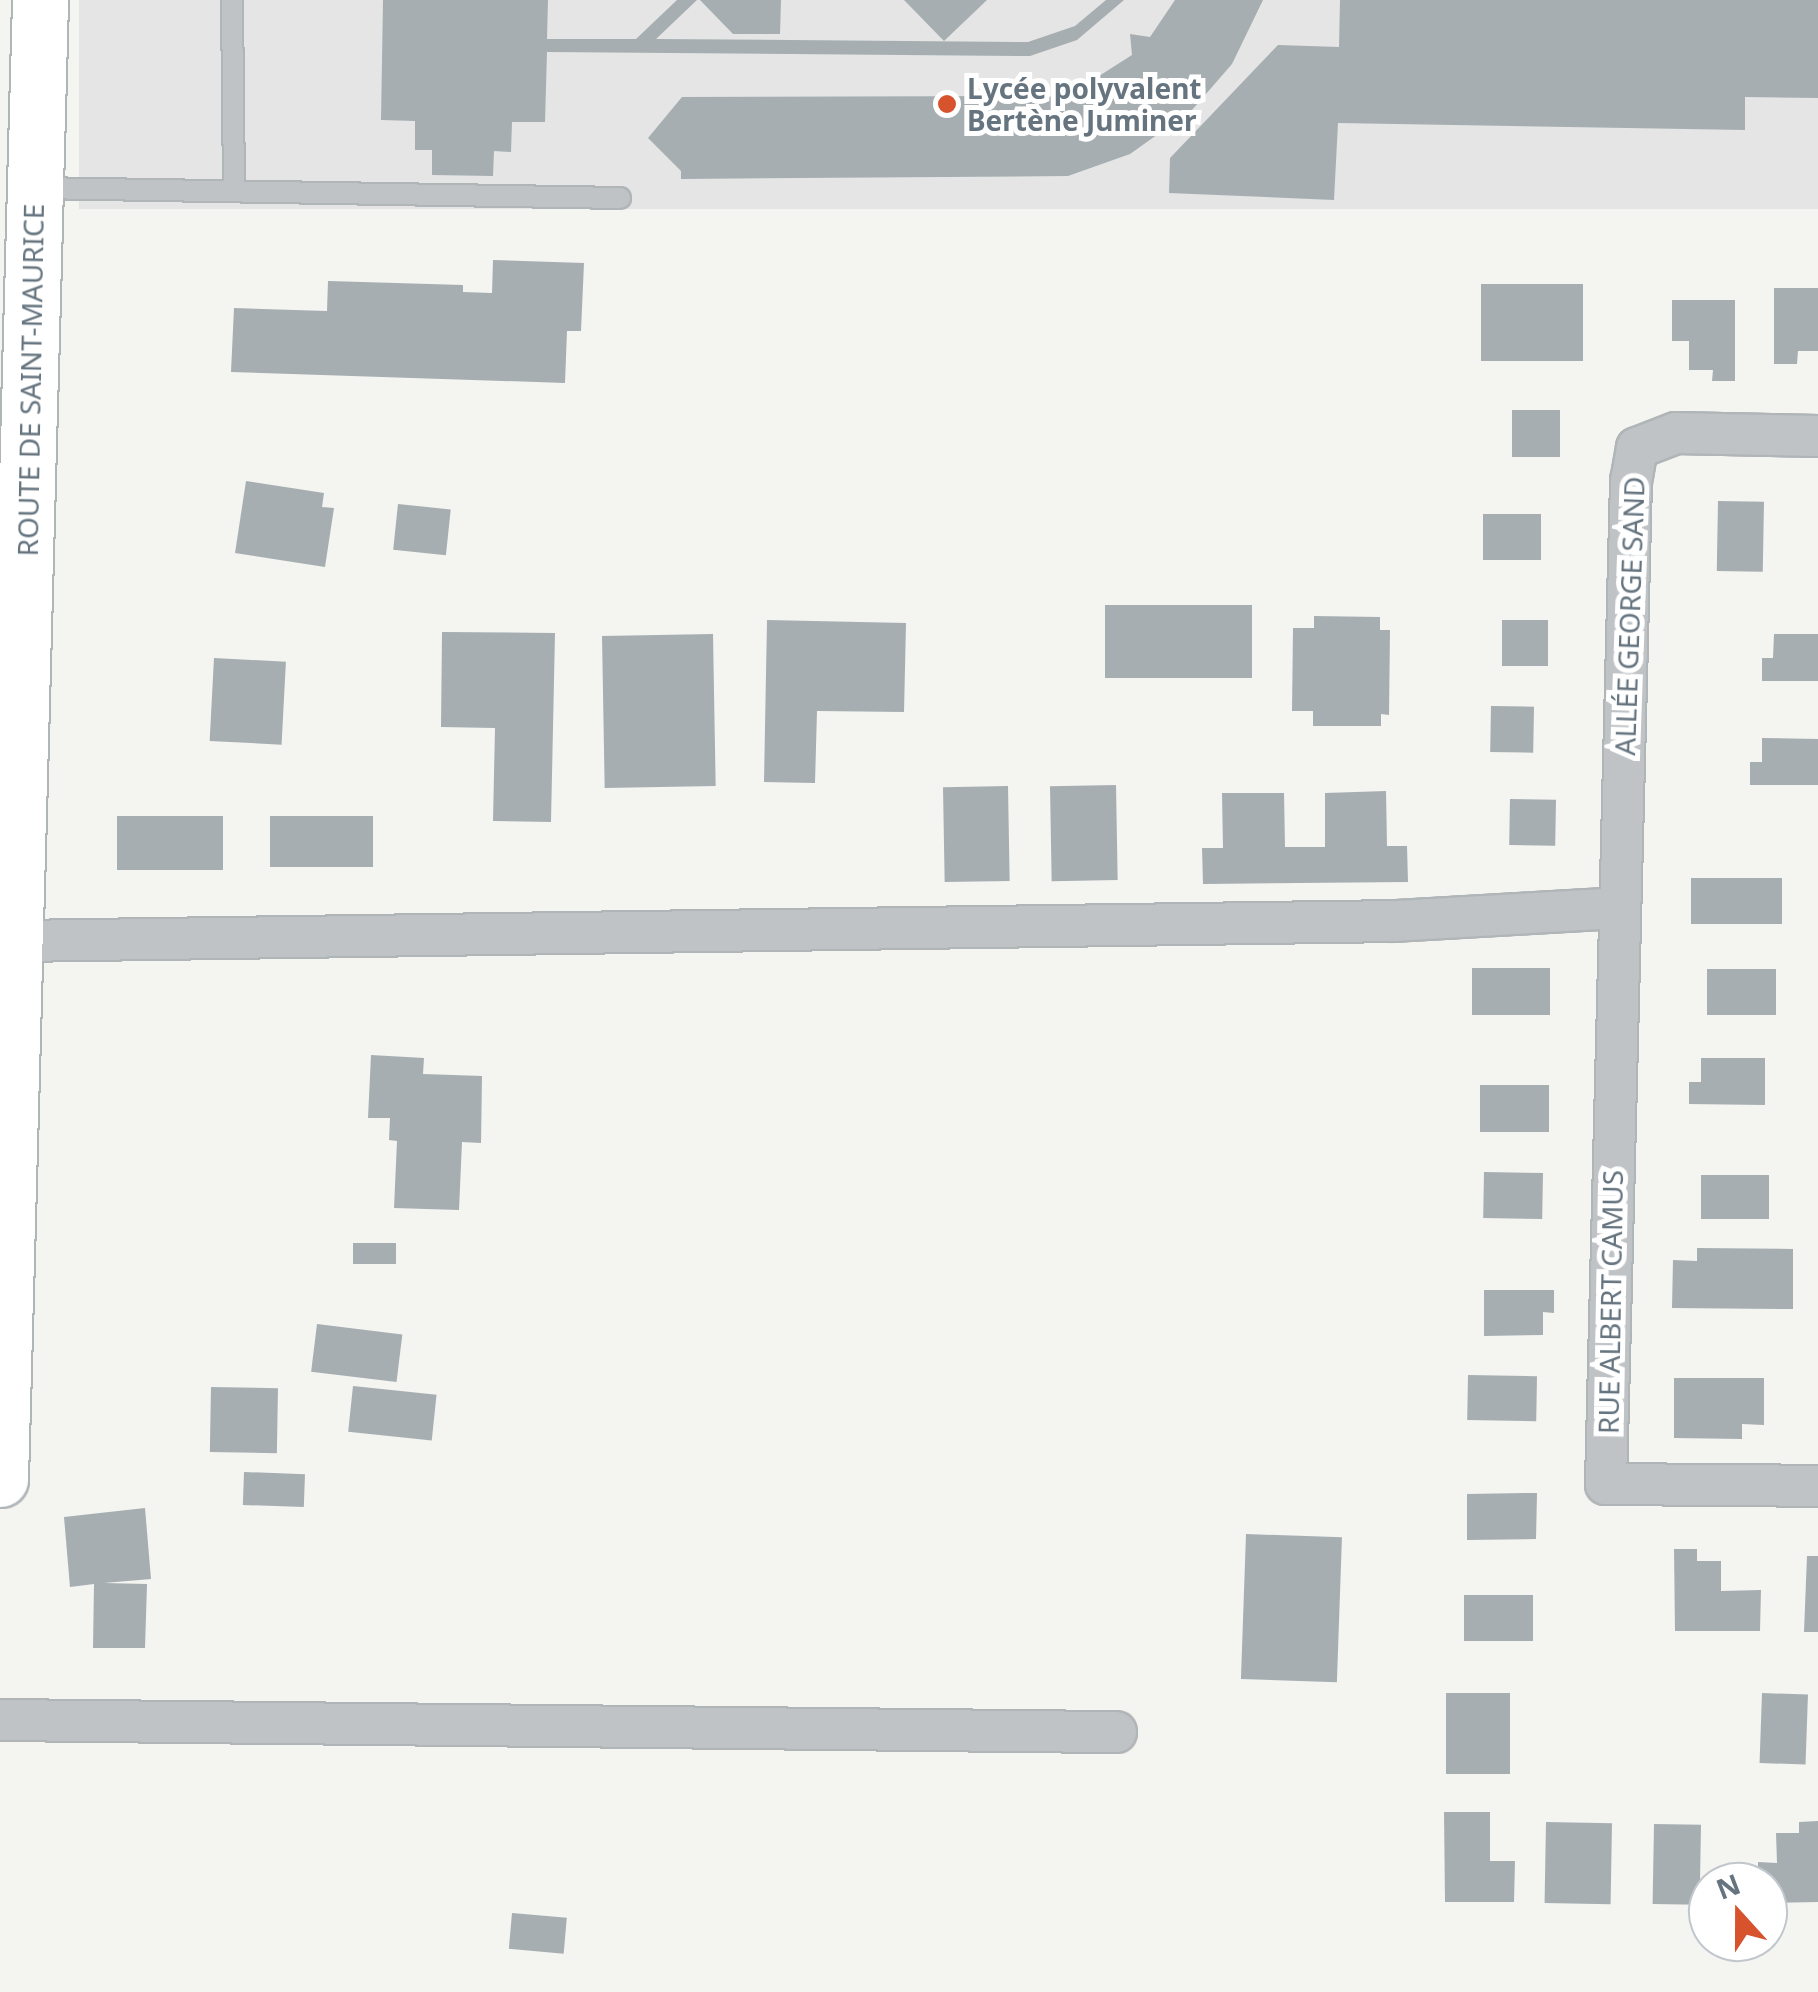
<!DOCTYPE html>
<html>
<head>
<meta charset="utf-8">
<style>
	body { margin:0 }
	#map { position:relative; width:1818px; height:1992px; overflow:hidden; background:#f4f4f0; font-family:"Noto Sans",sans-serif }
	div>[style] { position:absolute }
	.built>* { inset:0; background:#e4e5e4; transform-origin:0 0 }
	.building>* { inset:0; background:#a6aeb2; transform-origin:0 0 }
	.roads { filter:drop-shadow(2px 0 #b0b5b8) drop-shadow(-2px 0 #b0b5b8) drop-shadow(0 2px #b0b5b8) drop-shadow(0 -2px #b0b5b8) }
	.lane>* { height:20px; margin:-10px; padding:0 10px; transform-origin:10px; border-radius:10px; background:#bfc3c6 }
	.street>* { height:40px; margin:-20px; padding:0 20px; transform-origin:20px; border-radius:20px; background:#bfc3c6 }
	.secondary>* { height:55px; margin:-27.5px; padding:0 27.5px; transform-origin:27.5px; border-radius:27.5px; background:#fff }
	.dots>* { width:28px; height:28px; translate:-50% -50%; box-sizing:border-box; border:5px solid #fff; border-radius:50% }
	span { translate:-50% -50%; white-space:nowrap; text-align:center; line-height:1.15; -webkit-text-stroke:10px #fff; paint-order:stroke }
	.poi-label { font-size:28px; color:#65747f; font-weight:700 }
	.left { translate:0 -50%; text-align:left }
	.street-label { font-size:28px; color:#65747f }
	.north { position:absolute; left:1688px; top:1862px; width:100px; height:100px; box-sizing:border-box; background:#fff; border:2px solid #c1c7cc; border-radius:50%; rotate:339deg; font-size:28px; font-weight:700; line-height:40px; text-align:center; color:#65747f }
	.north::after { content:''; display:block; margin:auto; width:35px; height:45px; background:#d7532d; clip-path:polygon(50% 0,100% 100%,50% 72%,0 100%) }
</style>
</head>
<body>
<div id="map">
	<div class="built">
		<i style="left:79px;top:0;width:1739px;height:209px"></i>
	</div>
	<div class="building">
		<i style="clip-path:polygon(383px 0,548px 0,547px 39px,636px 39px,677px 0,697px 0,656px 39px,1028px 42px,1075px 26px,1106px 0,1124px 0,1077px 40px,1030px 56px,547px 52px,545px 122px,512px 122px,511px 152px,494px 151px,493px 176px,432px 175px,432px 150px,415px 150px,415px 121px,381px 120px)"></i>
		<i style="clip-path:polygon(700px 0,781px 0,780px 34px,733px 34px)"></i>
		<i style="clip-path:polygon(904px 0,987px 0,944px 41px)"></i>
		<i style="clip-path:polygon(1175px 0,1263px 0,1232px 64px,1192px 110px,1130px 154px,1068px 176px,681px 179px,681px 171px,648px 138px,682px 97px,1055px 96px,1088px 83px,1132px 55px,1130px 34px,1150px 37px)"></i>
		<i style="clip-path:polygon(1340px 0,1818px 0,1818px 98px,1745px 97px,1745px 130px,1338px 123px,1334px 200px,1169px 193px,1170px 158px,1278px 45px,1339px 47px)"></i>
		<i style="clip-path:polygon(493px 260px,584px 263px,581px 331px,567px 331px,565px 383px,231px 372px,234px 308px,327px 311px,328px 281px,463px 285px,463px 292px,492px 293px)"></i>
		<i style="left:1481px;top:284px;width:102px;height:77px"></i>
		<i style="clip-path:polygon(1774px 288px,1818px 288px,1818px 351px,1798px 351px,1797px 364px,1774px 364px)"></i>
		<i style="clip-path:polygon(1672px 300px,1735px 300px,1735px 381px,1712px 381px,1713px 370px,1689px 370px,1689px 341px,1672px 341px)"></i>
		<i style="left:1512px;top:410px;width:48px;height:47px"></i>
		<i style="clip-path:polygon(246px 481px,324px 493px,322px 507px,334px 508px,325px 567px,235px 553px)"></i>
		<i style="left:1718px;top:501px;width:46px;height:70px;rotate:1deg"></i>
		<i style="left:398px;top:504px;width:53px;height:46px;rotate:6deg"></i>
		<i style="left:1483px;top:514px;width:58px;height:46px"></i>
		<i style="left:1105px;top:605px;width:147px;height:73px"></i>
		<i style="clip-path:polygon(1314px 616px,1380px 617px,1380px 630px,1390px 630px,1389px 715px,1381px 714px,1381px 726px,1313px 726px,1313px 711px,1292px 711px,1293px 628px,1314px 628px)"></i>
		<i style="clip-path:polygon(767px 620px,906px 623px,904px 712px,817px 711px,815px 783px,764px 782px)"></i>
		<i style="left:1502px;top:620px;width:46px;height:46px"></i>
		<i style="clip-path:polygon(442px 632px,555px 633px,551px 822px,493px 821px,495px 728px,441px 727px)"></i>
		<i style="left:713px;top:634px;width:152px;height:111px;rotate:89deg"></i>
		<i style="clip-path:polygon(1774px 634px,1818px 634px,1818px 681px,1762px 681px,1762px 658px,1773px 658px)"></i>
		<i style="left:214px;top:658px;width:72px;height:83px;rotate:3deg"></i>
		<i style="left:1491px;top:706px;width:43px;height:46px;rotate:1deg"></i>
		<i style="clip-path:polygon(1762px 738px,1818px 739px,1818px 785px,1750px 785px,1750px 762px,1762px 762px)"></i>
		<i style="left:1116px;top:785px;width:95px;height:66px;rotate:89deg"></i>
		<i style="left:1008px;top:786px;width:95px;height:65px;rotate:89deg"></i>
		<i style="clip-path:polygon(1386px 791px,1387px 846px,1407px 846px,1408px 882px,1203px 884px,1202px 848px,1223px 848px,1222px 793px,1284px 793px,1285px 847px,1325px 847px,1325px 793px)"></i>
		<i style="left:1510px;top:799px;width:46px;height:46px;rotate:1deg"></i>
		<i style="left:117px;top:816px;width:106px;height:54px"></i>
		<i style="left:270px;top:816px;width:103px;height:51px"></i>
		<i style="left:1691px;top:878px;width:91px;height:46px"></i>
		<i style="left:1550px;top:968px;width:47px;height:78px;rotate:90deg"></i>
		<i style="left:1776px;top:969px;width:46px;height:69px;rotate:90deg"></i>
		<i style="clip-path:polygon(371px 1055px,424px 1058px,423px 1074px,482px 1076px,481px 1143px,462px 1142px,459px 1210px,394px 1208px,397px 1141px,389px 1140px,390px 1118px,368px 1118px)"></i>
		<i style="clip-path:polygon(1701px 1058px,1765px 1058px,1765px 1105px,1689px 1104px,1689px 1082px,1701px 1082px)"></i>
		<i style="left:1480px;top:1085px;width:69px;height:47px"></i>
		<i style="left:1484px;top:1172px;width:59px;height:46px;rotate:1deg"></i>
		<i style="left:1701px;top:1175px;width:68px;height:44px"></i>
		<i style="left:353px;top:1243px;width:43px;height:21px"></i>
		<i style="clip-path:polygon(1697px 1248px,1793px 1249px,1793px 1309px,1672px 1308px,1673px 1260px,1697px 1261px)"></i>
		<i style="clip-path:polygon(1484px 1290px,1554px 1290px,1554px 1313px,1543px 1312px,1543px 1335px,1484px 1336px)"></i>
		<i style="left:317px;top:1324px;width:86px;height:48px;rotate:7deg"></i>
		<i style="left:1468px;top:1375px;width:69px;height:45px;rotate:1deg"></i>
		<i style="clip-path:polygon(1674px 1378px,1764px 1378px,1764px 1425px,1742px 1424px,1742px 1439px,1674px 1438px)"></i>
		<i style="left:353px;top:1386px;width:84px;height:46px;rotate:6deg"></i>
		<i style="left:211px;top:1387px;width:67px;height:65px;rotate:1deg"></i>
		<i style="left:244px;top:1472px;width:61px;height:33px;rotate:2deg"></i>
		<i style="clip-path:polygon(1525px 1493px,1537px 1493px,1536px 1539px,1467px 1540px,1467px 1494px)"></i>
		<i style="clip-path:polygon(145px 1508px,151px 1579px,104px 1583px,147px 1584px,145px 1648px,93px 1648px,94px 1584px,70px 1587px,64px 1517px)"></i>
		<i style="left:1246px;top:1534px;width:96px;height:145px;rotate:2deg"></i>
		<i style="clip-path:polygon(1674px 1549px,1697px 1549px,1697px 1561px,1721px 1561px,1721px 1591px,1761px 1590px,1760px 1631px,1675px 1631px)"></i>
		<i style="clip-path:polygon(1807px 1556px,1818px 1556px,1818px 1632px,1804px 1632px)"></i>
		<i style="left:1533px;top:1595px;width:46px;height:69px;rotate:90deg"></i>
		<i style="left:1446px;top:1693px;width:64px;height:81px"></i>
		<i style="left:1762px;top:1693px;width:46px;height:70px;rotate:2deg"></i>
		<i style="clip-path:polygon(1444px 1812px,1490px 1812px,1490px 1861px,1515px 1861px,1514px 1902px,1445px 1902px)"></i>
		<i style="clip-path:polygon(1818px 1821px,1818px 1902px,1768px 1903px,1768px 1882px,1758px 1882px,1758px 1862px,1777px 1863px,1776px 1833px,1799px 1833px,1799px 1822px)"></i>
		<i style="left:1546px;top:1822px;width:66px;height:81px;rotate:1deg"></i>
		<i style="left:1654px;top:1824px;width:47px;height:80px;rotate:1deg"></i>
		<i style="left:512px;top:1913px;width:55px;height:36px;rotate:5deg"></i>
	</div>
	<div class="roads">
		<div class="lane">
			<i style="left:232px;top:0;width:190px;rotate:89.4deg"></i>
			<i style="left:37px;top:188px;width:583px;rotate:0.98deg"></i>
		</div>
		<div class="street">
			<i style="left:1818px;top:436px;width:142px;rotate:-178.8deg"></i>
			<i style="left:1676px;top:433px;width:42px;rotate:159deg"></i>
			<i style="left:1637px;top:448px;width:34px;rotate:100deg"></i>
			<i style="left:1631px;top:481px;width:1003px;rotate:91.43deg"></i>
			<i style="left:1606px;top:1484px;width:212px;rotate:0.5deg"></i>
			<i style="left:17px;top:941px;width:1378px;rotate:-0.83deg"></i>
			<i style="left:1395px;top:921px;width:225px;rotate:-3.3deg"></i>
			<i style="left:0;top:1720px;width:1116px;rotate:0.62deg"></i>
		</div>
		<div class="secondary">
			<i style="left:0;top:1479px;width:1480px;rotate:-88.45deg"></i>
		</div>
	</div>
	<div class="dots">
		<i style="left:947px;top:104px;background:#d7532d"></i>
	</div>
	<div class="poi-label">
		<span class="left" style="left:967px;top:104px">Lycée polyvalent<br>Bertène Juminer</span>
	</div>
	<div class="street-label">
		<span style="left:30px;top:380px;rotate:-89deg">ROUTE DE SAINT-MAURICE</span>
		<span style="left:1629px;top:616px;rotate:-88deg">ALLÉE GEORGE SAND</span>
		<span style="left:1610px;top:1302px;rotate:-89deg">RUE ALBERT CAMUS</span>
	</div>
	<div class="north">N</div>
</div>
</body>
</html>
